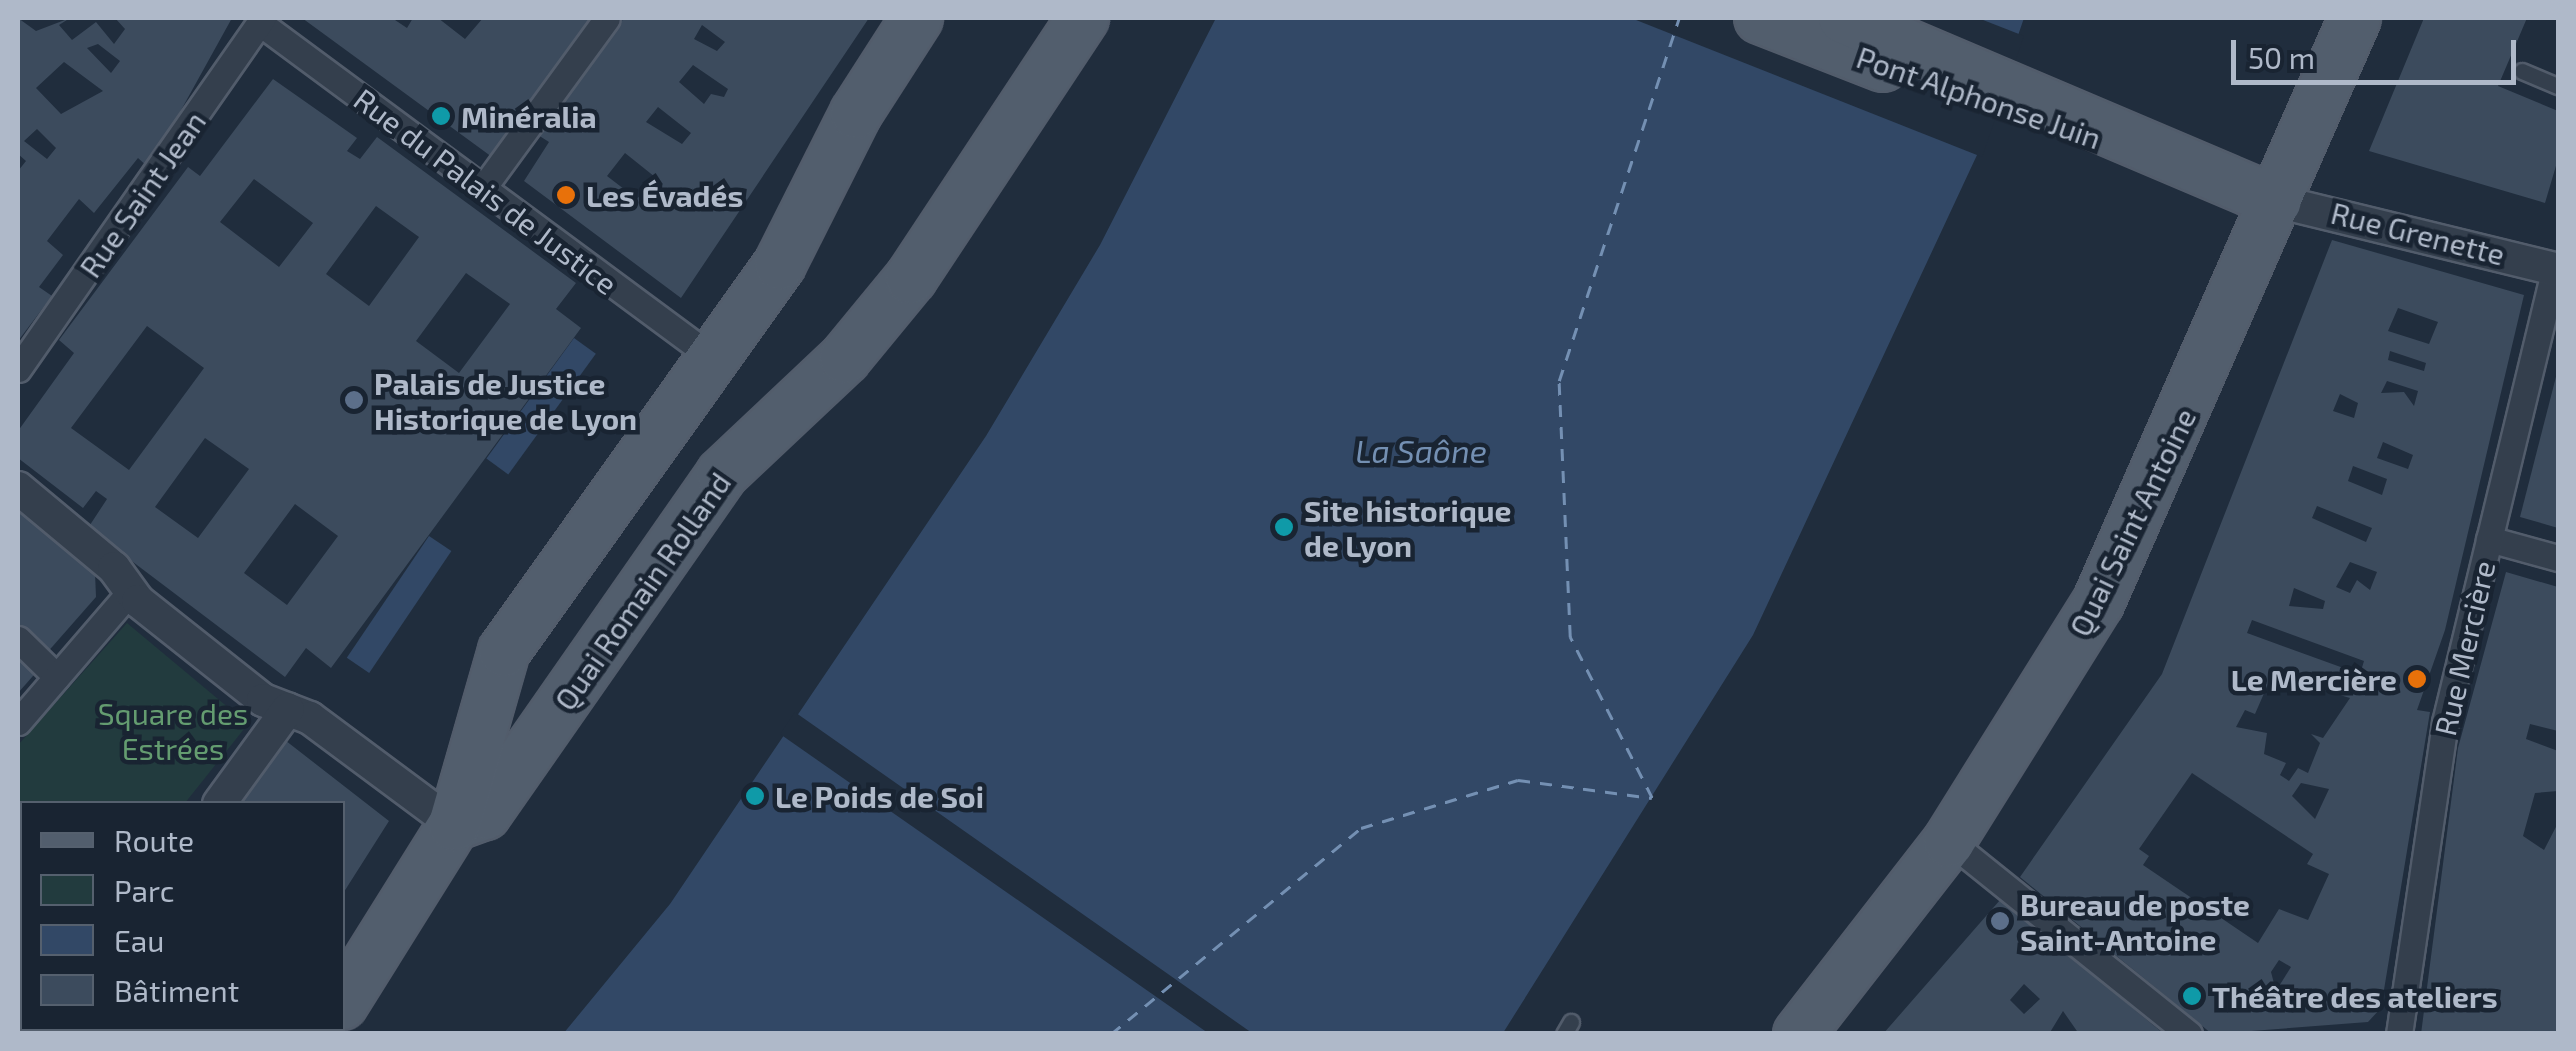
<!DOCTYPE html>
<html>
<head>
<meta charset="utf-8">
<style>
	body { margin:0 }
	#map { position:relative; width:2576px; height:1051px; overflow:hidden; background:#202d3d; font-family:"Exo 2",sans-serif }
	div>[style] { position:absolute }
	.green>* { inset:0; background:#223b3e }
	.water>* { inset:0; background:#324866; transform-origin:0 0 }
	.pier>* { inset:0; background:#202d3d }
	.ferry>* { height:2.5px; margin-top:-1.25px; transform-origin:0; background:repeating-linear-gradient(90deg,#7490b3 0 12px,transparent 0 22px) }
	.building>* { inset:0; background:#3c4b5d }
	.roads { filter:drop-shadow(2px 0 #525c6b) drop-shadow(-2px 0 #525c6b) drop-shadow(0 2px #525c6b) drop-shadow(0 -2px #525c6b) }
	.service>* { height:15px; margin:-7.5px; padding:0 7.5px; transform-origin:7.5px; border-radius:7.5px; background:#343f4d }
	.pedestrian>* { height:25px; margin:-12.5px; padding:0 12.5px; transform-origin:12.5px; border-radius:12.5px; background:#343f4d }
	.minor>* { height:32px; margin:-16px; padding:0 16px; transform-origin:16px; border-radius:16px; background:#343f4d }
	.primary>* { height:50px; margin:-25px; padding:0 25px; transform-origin:25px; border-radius:25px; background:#525e6d }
	.dots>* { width:28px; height:28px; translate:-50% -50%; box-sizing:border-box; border:5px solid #192432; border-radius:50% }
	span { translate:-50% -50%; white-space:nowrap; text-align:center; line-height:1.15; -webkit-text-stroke:9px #192432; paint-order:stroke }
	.street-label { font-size:30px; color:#afb9c9 }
	.poi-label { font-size:30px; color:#afb9c9; font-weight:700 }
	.left { translate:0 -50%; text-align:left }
	.right { translate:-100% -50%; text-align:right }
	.park-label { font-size:30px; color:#649c70 }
	.water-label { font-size:32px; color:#7490b3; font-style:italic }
	.frame { position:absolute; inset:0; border:20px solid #afb9c9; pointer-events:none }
	.legend { position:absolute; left:20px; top:801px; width:325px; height:230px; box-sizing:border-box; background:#192432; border:2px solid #55606e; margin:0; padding:12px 18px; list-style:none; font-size:30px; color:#afb9c9 }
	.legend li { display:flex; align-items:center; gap:20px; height:50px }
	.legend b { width:50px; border:2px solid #55606e }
	.scale { position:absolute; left:2231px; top:40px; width:285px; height:45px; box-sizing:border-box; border:5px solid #afb9c9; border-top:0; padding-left:12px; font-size:30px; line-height:35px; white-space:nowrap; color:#afb9c9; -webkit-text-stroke:8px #192432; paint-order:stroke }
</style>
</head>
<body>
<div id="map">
	<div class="green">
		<i style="clip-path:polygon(127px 623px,248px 724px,185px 803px,22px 804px,22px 980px,18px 745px)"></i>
	</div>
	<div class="water">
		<i style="clip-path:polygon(1216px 18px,2024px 18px,1977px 155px,1753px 635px,1503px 1033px,563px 1034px,670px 904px,986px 436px,1100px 245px)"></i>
		<i style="left:574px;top:338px;width:27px;height:149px;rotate:36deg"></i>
		<i style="left:429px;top:536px;width:27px;height:147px;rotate:34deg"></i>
	</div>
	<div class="pier">
		<i style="clip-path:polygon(1631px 18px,1978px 18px,2024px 36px,1982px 157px)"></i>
		<i style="clip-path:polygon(795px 712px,799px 715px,1252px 1033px,1208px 1033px,780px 734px)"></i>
	</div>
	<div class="ferry">
		<i style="left:1111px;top:1034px;width:324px;rotate:-39.5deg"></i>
		<i style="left:1361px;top:828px;width:164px;rotate:-17deg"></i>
		<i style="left:1518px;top:780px;width:135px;rotate:7.7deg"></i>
		<i style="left:1652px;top:798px;width:181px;rotate:-117deg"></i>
		<i style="left:1570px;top:637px;width:256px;rotate:-92.5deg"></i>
		<i style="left:1559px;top:381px;width:382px;rotate:-71.7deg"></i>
	</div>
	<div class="building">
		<i style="clip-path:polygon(evenodd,18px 18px,36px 31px,70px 18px,59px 25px,72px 40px,96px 22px,114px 44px,125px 29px,115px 18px,232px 18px,149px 168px,138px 158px,94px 213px,79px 199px,47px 241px,63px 255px,39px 287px,52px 296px,18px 341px,18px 171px,26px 161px,18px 154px,18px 18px,98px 44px,120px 61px,111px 73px,87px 48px,98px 44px,18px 18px,64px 62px,103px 91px,61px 114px,36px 88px,64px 62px,18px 18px,37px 129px,56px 148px,47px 159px,24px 141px,37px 129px)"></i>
		<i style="clip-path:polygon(302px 18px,392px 18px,407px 28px,413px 18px,438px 18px,465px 39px,483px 18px,590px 18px,492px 157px)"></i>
		<i style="clip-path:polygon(evenodd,624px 18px,869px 18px,681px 298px,524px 181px,549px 142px,538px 135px,624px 18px,702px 25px,725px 42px,717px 51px,694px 39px,702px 25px,624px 18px,693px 65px,728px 89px,724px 97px,711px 94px,704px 104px,679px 82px,693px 65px,624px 18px,658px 107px,691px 133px,682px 144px,646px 122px,658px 107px,624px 18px,625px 153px,655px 177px,637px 199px,607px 176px,625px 153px)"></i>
		<i style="clip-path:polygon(2424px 18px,2527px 18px,2498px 86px,2558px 111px,2558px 159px,2545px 203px,2369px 151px)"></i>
		<i style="clip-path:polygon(evenodd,273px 79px,357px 138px,347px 151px,360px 159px,377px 137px,576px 283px,556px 309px,581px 328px,331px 668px,306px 648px,285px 677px,88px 528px,107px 499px,96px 491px,83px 508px,18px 458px,18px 431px,74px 353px,59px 340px,188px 167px,200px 176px,273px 79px,254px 179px,313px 223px,279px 267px,220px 222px,254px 179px,273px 79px,376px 206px,419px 237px,369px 306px,326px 274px,376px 206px,273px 79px,466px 273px,510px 304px,459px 373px,416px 341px,466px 273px,273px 79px,147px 326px,204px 368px,129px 470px,71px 428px,147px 326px,273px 79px,205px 438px,249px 469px,198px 538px,155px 507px,205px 438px,273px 79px,295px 504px,338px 536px,287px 605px,244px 573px,295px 504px)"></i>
		<i style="clip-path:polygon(evenodd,2332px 240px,2524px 295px,2445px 630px,2417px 710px,2430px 712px,2381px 1008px,2368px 1022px,2212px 1034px,2020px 877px,2162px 674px,2332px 240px,2398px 308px,2438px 322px,2429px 344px,2388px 331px,2398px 308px,2332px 240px,2390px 351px,2426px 363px,2424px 371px,2388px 360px,2390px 351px,2332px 240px,2387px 381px,2418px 391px,2414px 406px,2404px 392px,2381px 393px,2387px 381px,2332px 240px,2340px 394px,2358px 403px,2354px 418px,2333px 411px,2340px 394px,2332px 240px,2383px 442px,2413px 455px,2408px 469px,2377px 458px,2383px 442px,2332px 240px,2353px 466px,2387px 479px,2382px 495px,2348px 481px,2353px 466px,2332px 240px,2317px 506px,2372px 528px,2366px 542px,2312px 518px,2317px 506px,2332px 240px,2350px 562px,2377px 572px,2370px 590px,2357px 580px,2350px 593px,2336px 587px,2350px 562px,2332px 240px,2294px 588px,2325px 601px,2323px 609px,2289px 606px,2294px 588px,2332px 240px,2252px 620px,2364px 661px,2360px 674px,2247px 633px,2252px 620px,2332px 240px,2272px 675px,2350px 698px,2323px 738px,2311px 734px,2320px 743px,2308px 773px,2298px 768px,2289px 781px,2280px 775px,2286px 763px,2264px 754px,2267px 733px,2236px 727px,2245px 710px,2255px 714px,2272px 675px,2332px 240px,2192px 773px,2313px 854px,2307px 864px,2329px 874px,2308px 920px,2279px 909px,2258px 943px,2143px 865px,2149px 856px,2139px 849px,2192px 773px,2332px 240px,2301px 783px,2329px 789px,2315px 819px,2292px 796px,2301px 783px,2332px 240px,2279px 960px,2291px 967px,2276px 991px,2271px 972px,2279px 960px)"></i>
		<i style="clip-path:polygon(2558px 369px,2558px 528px,2520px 517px)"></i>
		<i style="clip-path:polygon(18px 508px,95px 573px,96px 597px,45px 655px,18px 629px)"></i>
		<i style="clip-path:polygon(2506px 572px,2558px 587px,2558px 731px,2530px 724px,2526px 739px,2558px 751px,2558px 791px,2535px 793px,2523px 836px,2544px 850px,2558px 823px,2558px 1034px,2421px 1034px,2458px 748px)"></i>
		<i style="clip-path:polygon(18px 646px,40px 668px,18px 693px)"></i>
		<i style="clip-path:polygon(281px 737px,389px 821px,342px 895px,342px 804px,230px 804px)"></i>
		<i style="clip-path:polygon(evenodd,2000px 900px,2077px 962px,2164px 1034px,2079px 1034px,2063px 1011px,2049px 1034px,1883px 1034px,2000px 900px,2024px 984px,2040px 999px,2024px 1014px,2010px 1000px,2024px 984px)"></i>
		<i style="clip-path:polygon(125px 1028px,258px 1028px,123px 1034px)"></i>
	</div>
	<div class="roads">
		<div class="service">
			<i style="left:2522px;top:71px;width:39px;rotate:23deg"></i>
			<i style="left:1564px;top:1034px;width:14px;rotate:-60deg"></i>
		</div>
		<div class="pedestrian">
			<i style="left:260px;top:23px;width:563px;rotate:36.48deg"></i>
			<i style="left:486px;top:184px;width:205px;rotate:-53.9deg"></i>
			<i style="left:18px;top:369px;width:428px;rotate:-55.1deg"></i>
			<i style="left:2489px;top:539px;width:72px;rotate:15.4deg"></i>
			<i style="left:18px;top:639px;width:54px;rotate:44.3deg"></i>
			<i style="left:18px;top:722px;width:172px;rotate:-49.3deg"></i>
			<i style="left:1949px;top:841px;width:308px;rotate:38.8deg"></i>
			<i style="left:2399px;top:1034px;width:315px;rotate:-81.6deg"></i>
			<i style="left:2445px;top:722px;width:466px;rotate:-76.4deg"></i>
		</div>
		<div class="minor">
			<i style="left:2276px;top:201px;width:290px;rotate:13.7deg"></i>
			<i style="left:18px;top:488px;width:125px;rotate:39.8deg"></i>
			<i style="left:114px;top:568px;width:41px;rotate:54deg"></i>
			<i style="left:138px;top:601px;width:159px;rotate:38.4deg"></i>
			<i style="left:263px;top:700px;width:50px;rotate:21deg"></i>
			<i style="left:310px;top:718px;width:179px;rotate:36.6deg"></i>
			<i style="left:219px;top:804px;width:117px;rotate:-54deg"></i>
			<i style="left:114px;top:1034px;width:6px;rotate:-72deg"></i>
		</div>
		<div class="primary">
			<i style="left:1760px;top:18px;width:132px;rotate:21.3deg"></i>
			<i style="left:1844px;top:18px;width:469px;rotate:23deg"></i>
			<i style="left:454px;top:825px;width:33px;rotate:-20deg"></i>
			<i style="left:485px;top:814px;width:414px;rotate:-55.1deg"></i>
			<i style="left:722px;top:474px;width:169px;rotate:-43.3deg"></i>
			<i style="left:845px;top:358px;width:104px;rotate:-50.5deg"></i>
			<i style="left:911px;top:278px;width:312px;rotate:-56.5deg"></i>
			<i style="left:342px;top:1004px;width:211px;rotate:-58deg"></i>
			<i style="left:454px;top:825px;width:181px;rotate:-74deg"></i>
			<i style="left:504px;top:651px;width:475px;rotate:-54.5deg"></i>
			<i style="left:780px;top:264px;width:169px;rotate:-63.3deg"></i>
			<i style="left:856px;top:113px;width:113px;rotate:-57.3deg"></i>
			<i style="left:1799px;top:1034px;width:244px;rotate:-52.1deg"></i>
			<i style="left:1949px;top:841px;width:281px;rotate:-58deg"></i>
			<i style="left:2098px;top:603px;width:639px;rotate:-66.28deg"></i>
		</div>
	</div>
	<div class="dots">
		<i style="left:441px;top:116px;background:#0f9aa8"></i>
		<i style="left:566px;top:195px;background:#e8710a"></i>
		<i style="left:354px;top:400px;background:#5c6f8a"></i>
		<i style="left:1284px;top:527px;background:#0f9aa8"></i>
		<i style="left:2417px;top:679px;background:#e8710a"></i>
		<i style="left:755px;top:796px;background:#0f9aa8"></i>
		<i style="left:2000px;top:921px;background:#5c6f8a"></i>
		<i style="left:2192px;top:996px;background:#0f9aa8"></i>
	</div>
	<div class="street-label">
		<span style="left:1979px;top:97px;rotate:19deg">Pont Alphonse Juin</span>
		<span style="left:486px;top:191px;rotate:37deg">Rue du Palais de Justice</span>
		<span style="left:142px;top:194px;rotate:-55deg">Rue Saint Jean</span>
		<span style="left:2418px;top:233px;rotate:14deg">Rue Grenette</span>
		<span style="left:2132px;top:522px;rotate:-64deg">Quai Saint Antoine</span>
		<span style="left:642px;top:591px;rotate:-55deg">Quai Romain Rolland</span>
		<span style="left:2464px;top:648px;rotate:-77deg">Rue Mercière</span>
	</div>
	<div class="poi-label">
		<span class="left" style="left:461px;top:116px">Minéralia</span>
		<span class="left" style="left:586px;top:195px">Les Évadés</span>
		<span class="left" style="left:374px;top:400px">Palais de Justice<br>Historique de Lyon</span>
		<span class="left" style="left:1304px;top:527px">Site historique<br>de Lyon</span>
		<span class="right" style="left:2397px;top:679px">Le Mercière</span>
		<span class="left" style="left:775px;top:796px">Le Poids de Soi</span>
		<span class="left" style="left:2020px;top:921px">Bureau de poste<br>Saint-Antoine</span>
		<span class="left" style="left:2212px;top:996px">Théâtre des ateliers</span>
	</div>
	<div class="park-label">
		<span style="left:173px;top:730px">Square des<br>Estrées</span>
	</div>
	<div class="water-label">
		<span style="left:1421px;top:450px">La Saône</span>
	</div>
	<div class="frame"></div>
	<ul class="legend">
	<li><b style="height:12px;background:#525e6d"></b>Route</li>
	<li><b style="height:28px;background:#223b3e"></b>Parc</li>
	<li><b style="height:28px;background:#324866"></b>Eau</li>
	<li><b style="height:28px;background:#3c4b5d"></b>Bâtiment</li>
	</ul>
	<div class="scale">50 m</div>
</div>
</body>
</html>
